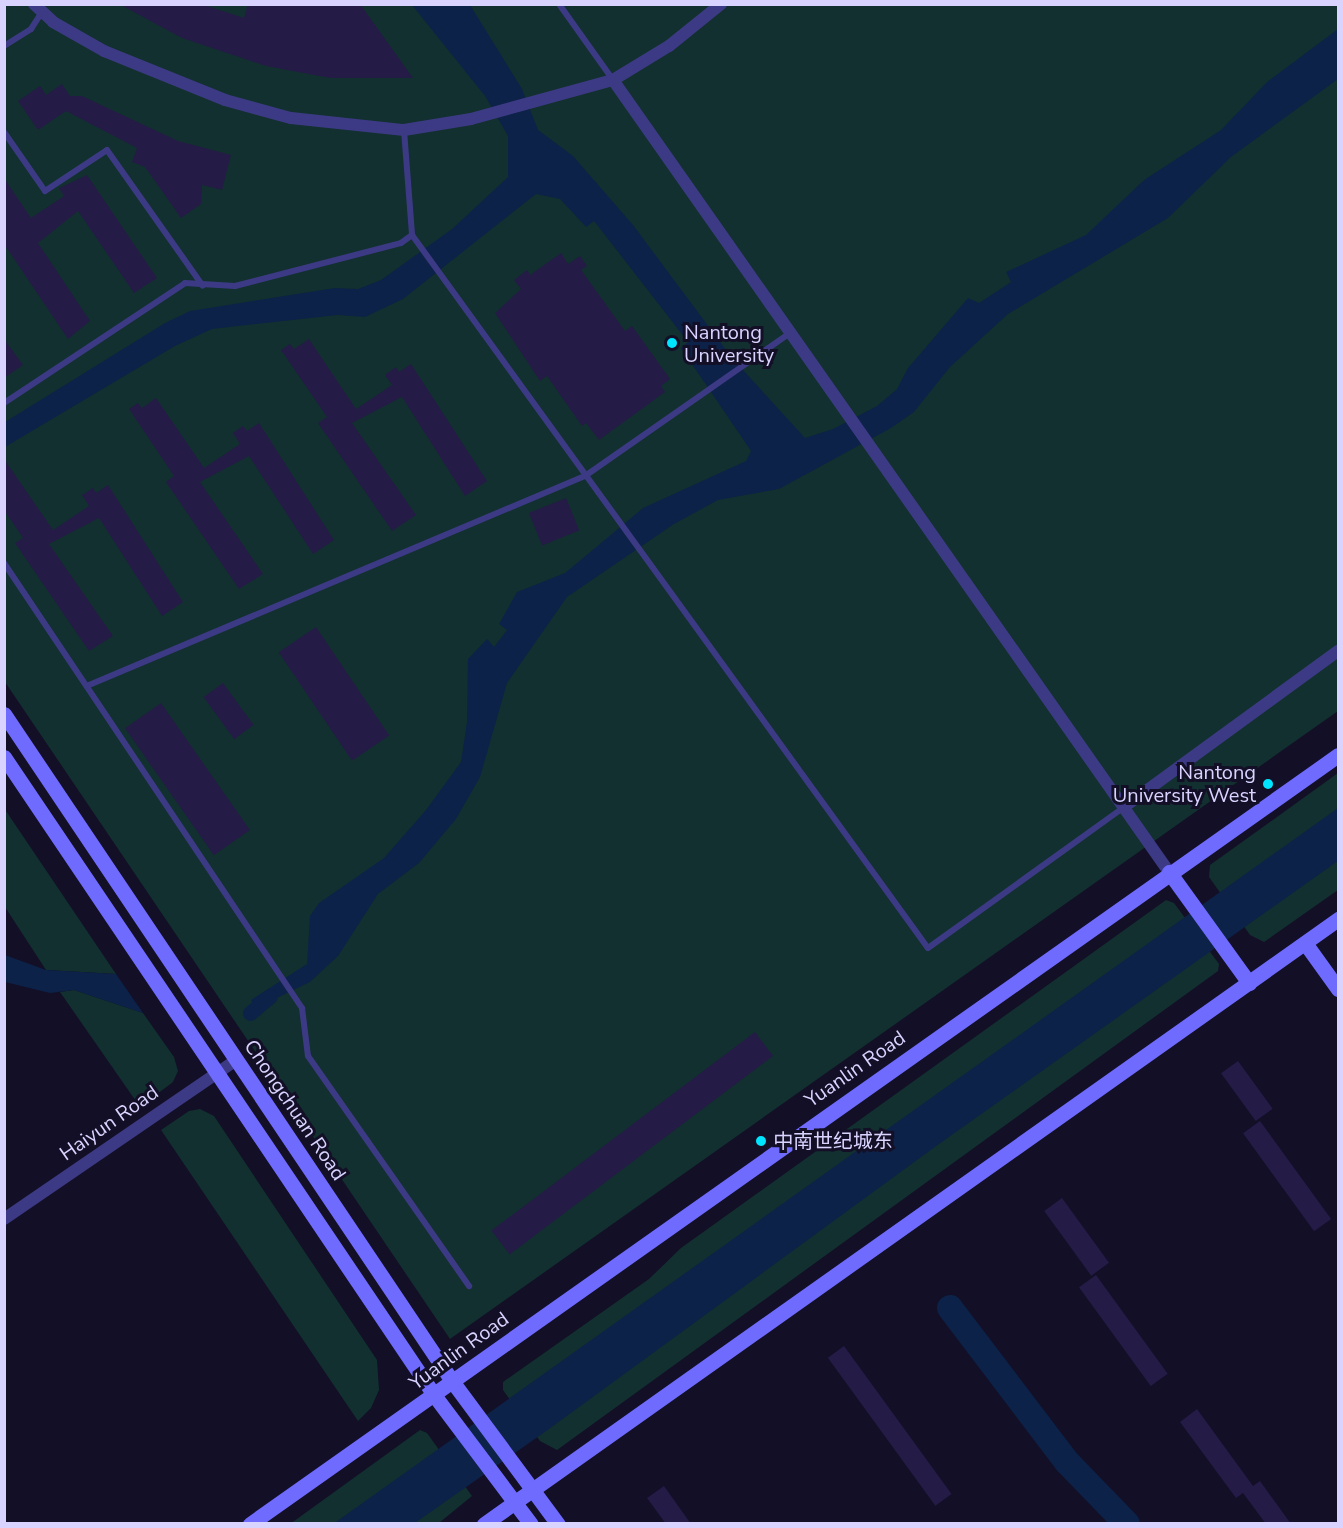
<!DOCTYPE html>
<html>
<head>
<meta charset="utf-8">
<style>
	body { margin:0 }
	#map { position:relative; width:1343px; height:1528px; overflow:hidden; background:#130f26; font-family:"Nunito Sans","Noto Sans SC",sans-serif }
	div>[style] { position:absolute }
	.green>* { inset:0; background:#12302f }
	.water>* { inset:0; background:#0c2248 }
	.canal>* { height:15px; margin:-7.5px; padding:0 7.5px; transform-origin:7.5px; border-radius:7.5px; background:#0c2248 }
	.river>* { height:26px; margin:-13px; padding:0 13px; transform-origin:13px; border-radius:13px; background:#0c2248 }
	.building>* { inset:0; background:#241b47; transform-origin:0 0 }
	.lane>* { height:6px; margin:-3px; padding:0 3px; transform-origin:3px; border-radius:3px; background:#3d3a85 }
	.street>* { height:12px; margin:-6px; padding:0 6px; transform-origin:6px; border-radius:6px; background:#3d3a85 }
	.secondary>* { height:15px; margin:-7.5px; padding:0 7.5px; transform-origin:7.5px; border-radius:7.5px; background:#6f6bff }
	.dots>* { width:16px; height:16px; translate:-50% -50%; box-sizing:border-box; border:3px solid #130f26; border-radius:50% }
	span { translate:-50% -50%; white-space:nowrap; text-align:center; line-height:1.15; -webkit-text-stroke:6px #130f26; paint-order:stroke }
	.poi-label { font-size:20px; color:#d9d4ff }
	.left { translate:0 -50%; text-align:left }
	.right { translate:-100% -50%; text-align:right }
	.street-label { font-size:20px; color:#d9d4ff }
	.frame { position:absolute; inset:0; border:6px solid #d9d4ff; pointer-events:none }
</style>
</head>
<body>
<div id="map">
	<div class="green">
		<i style="clip-path:polygon(4px 5px,1338px 5px,1338px 711px,450px 1339px,5px 682px)"></i>
		<i style="clip-path:polygon(1338px 773px,1338px 890px,1264px 942px,1250px 935px,1209px 877px,1210px 865px)"></i>
		<i style="clip-path:polygon(4px 808px,116px 974px,46px 970px,5px 907px)"></i>
		<i style="clip-path:polygon(1166px 900px,1174px 903px,1219px 964px,1218px 971px,557px 1450px,540px 1441px,503px 1390px,503px 1382px,649px 1279px,681px 1248px)"></i>
		<i style="clip-path:polygon(74px 990px,143px 1013px,174px 1057px,178px 1071px,173px 1082px,140px 1107px,60px 992px)"></i>
		<i style="clip-path:polygon(200px 1109px,214px 1116px,377px 1360px,379px 1390px,371px 1408px,358px 1421px,161px 1130px,189px 1111px)"></i>
		<i style="clip-path:polygon(420px 1430px,427px 1433px,472px 1496px,439px 1523px,290px 1524px)"></i>
	</div>
	<div class="water">
		<i style="clip-path:polygon(412px 5px,470px 5px,522px 89px,538px 130px,573px 156px,633px 225px,732px 358px,805px 438px,833px 429px,877px 406px,897px 389px,908px 368px,968px 298px,979px 303px,1011px 282px,1006px 272px,1086px 235px,1144px 180px,1221px 130px,1267px 82px,1338px 29px,1338px 79px,1231px 157px,1168px 218px,1008px 314px,950px 367px,914px 412px,891px 428px,779px 489px,718px 500px,674px 524px,567px 597px,507px 683px,480px 777px,456px 819px,419px 863px,378px 894px,338px 956px,310px 982px,256px 1008px,251px 1000px,307px 964px,310px 916px,319px 903px,384px 858px,426px 810px,461px 762px,467px 722px,468px 659px,487px 639px,494px 647px,507px 630px,499px 624px,517px 592px,565px 573px,643px 508px,746px 461px,751px 451px,681px 348px,688px 342px,594px 221px,586px 227px,560px 199px,536px 194px,403px 299px,365px 317px,338px 315px,212px 329px,175px 346px,5px 447px,5px 422px,165px 323px,190px 311px,335px 288px,358px 289px,381px 280px,452px 229px,508px 177px,508px 136px,485px 96px)"></i>
		<i style="clip-path:polygon(1338px 808px,1338px 861px,939px 1144px,549px 1429px,415px 1523px,333px 1524px)"></i>
		<i style="clip-path:polygon(5px 955px,46px 970px,116px 974px,143px 1013px,74px 990px,50px 993px,5px 982px)"></i>
	</div>
	<div class="canal">
		<i style="left:250px;top:1013px;width:26px;rotate:-40deg"></i>
	</div>
	<div class="river">
		<i style="left:950px;top:1308px;width:193px;rotate:52.8deg"></i>
		<i style="left:1067px;top:1462px;width:86px;rotate:45.9deg"></i>
	</div>
	<div class="building">
		<i style="clip-path:polygon(119px 4px,201px 4px,244px 18px,248px 4px,360px 4px,413px 78px,330px 78px,266px 66px,182px 38px)"></i>
		<i style="clip-path:polygon(62px 84px,70px 96px,82px 96px,178px 141px,231px 155px,222px 190px,202px 185px,201px 204px,181px 218px,145px 167px,132px 162px,137px 148px,66px 111px,38px 130px,18px 101px,40px 86px,46px 95px)"></i>
		<i style="clip-path:polygon(87px 175px,157px 278px,134px 293px,78px 211px,38px 243px,90px 321px,68px 339px,4px 244px,4px 178px,31px 218px,64px 196px,59px 188px)"></i>
		<i style="clip-path:polygon(561px 253px,568px 264px,580px 256px,587px 266px,581px 270px,625px 331px,632px 326px,670px 379px,661px 386px,665px 392px,599px 440px,586px 423px,582px 426px,547px 376px,540px 381px,495px 313px,521px 289px,514px 280px,527px 270px,530px 275px)"></i>
		<i style="clip-path:polygon(4px 339px,23px 365px,4px 378px)"></i>
		<i style="clip-path:polygon(309px 339px,356px 409px,392px 385px,385px 375px,396px 367px,399px 372px,411px 364px,487px 481px,465px 496px,402px 397px,352px 423px,416px 515px,392px 531px,318px 423px,327px 417px,281px 350px,290px 344px,294px 349px)"></i>
		<i style="clip-path:polygon(156px 398px,204px 468px,240px 444px,233px 433px,243px 426px,247px 431px,259px 423px,334px 540px,313px 554px,249px 456px,200px 482px,263px 574px,239px 589px,166px 482px,174px 476px,129px 409px,138px 403px,142px 408px)"></i>
		<i style="clip-path:polygon(4px 459px,53px 530px,89px 506px,82px 495px,93px 488px,96px 493px,108px 485px,183px 602px,162px 616px,99px 518px,49px 544px,113px 636px,89px 651px,15px 543px,23px 538px,4px 510px)"></i>
		<i style="left:566px;top:498px;width:35px;height:40px;rotate:68deg"></i>
		<i style="left:316px;top:627px;width:131px;height:45px;rotate:56deg"></i>
		<i style="left:223px;top:683px;width:52px;height:24px;rotate:54deg"></i>
		<i style="left:161px;top:703px;width:155px;height:44px;rotate:55deg"></i>
		<i style="left:755px;top:1032px;width:30px;height:330px;rotate:53deg"></i>
		<i style="left:1238px;top:1061px;width:59px;height:21px;rotate:54deg"></i>
		<i style="left:1260px;top:1121px;width:121px;height:21px;rotate:54deg"></i>
		<i style="left:1062px;top:1198px;width:80px;height:22px;rotate:54deg"></i>
		<i style="left:1096px;top:1275px;width:122px;height:21px;rotate:54deg"></i>
		<i style="left:844px;top:1346px;width:183px;height:20px;rotate:54deg"></i>
		<i style="clip-path:polygon(1197px 1409px,1253px 1486px,1260px 1481px,1291px 1524px,1266px 1524px,1243px 1493px,1236px 1498px,1180px 1422px)"></i>
		<i style="clip-path:polygon(664px 1486px,691px 1524px,666px 1524px,647px 1498px)"></i>
	</div>
	<div class="lane">
		<i style="left:559px;top:4px;width:93px;rotate:54.6deg"></i>
		<i style="left:4px;top:46px;width:32px;rotate:-32deg"></i>
		<i style="left:31px;top:29px;width:20px;rotate:-57deg"></i>
		<i style="left:404px;top:130px;width:105px;rotate:85.6deg"></i>
		<i style="left:412px;top:235px;width:880px;rotate:54.11deg"></i>
		<i style="left:928px;top:948px;width:241px;rotate:-35.7deg"></i>
		<i style="left:4px;top:132px;width:72px;rotate:55.2deg"></i>
		<i style="left:45px;top:191px;width:74px;rotate:-33.5deg"></i>
		<i style="left:107px;top:150px;width:166px;rotate:54.8deg"></i>
		<i style="left:4px;top:403px;width:217px;rotate:-33.5deg"></i>
		<i style="left:185px;top:283px;width:50px;rotate:3.4deg"></i>
		<i style="left:235px;top:286px;width:171px;rotate:-14.5deg"></i>
		<i style="left:401px;top:243px;width:14px;rotate:-36deg"></i>
		<i style="left:4px;top:563px;width:536px;rotate:56.19deg"></i>
		<i style="left:302px;top:1008px;width:48px;rotate:82.9deg"></i>
		<i style="left:308px;top:1056px;width:281px;rotate:55deg"></i>
		<i style="left:89px;top:685px;width:538px;rotate:-22.85deg"></i>
		<i style="left:585px;top:476px;width:250px;rotate:-34.9deg"></i>
	</div>
	<div class="street">
		<i style="left:34px;top:4px;width:26px;rotate:43deg"></i>
		<i style="left:53px;top:22px;width:59px;rotate:29.6deg"></i>
		<i style="left:104px;top:51px;width:131px;rotate:22deg"></i>
		<i style="left:225px;top:100px;width:68px;rotate:15.3deg"></i>
		<i style="left:291px;top:118px;width:114px;rotate:6.1deg"></i>
		<i style="left:404px;top:130px;width:68px;rotate:-9.3deg"></i>
		<i style="left:471px;top:119px;width:147px;rotate:-15.4deg"></i>
		<i style="left:613px;top:80px;width:66px;rotate:-31.3deg"></i>
		<i style="left:669px;top:46px;width:67px;rotate:-38.9deg"></i>
		<i style="left:613px;top:80px;width:968px;rotate:54.93deg"></i>
		<i style="left:1124px;top:807px;width:265px;rotate:-36.1deg"></i>
		<i style="left:4px;top:1219px;width:281px;rotate:-34.4deg"></i>
	</div>
	<div class="secondary">
		<i style="left:4px;top:714px;width:803px;rotate:56.11deg"></i>
		<i style="left:452px;top:1381px;width:178px;rotate:53.5deg"></i>
		<i style="left:4px;top:757px;width:769px;rotate:56.02deg"></i>
		<i style="left:434px;top:1395px;width:161px;rotate:53.1deg"></i>
		<i style="left:1169px;top:872px;width:137px;rotate:54.2deg"></i>
		<i style="left:1305px;top:943px;width:57px;rotate:54.3deg"></i>
		<i style="left:250px;top:1524px;width:1332px;rotate:-35.25deg"></i>
		<i style="left:484px;top:1524px;width:1047px;rotate:-35.31deg"></i>
	</div>
	<div class="dots">
		<i style="left:672px;top:343px;background:#00e5ff"></i>
		<i style="left:1268px;top:784px;background:#00e5ff"></i>
		<i style="left:761px;top:1141px;background:#00e5ff"></i>
	</div>
	<div class="poi-label">
		<span class="left" style="left:684px;top:344px">Nantong<br>University</span>
		<span class="right" style="left:1256px;top:784px">Nantong<br>University West</span>
		<span class="left" style="left:773px;top:1141px">中南世纪城东</span>
	</div>
	<div class="street-label">
		<span style="left:855px;top:1069px;rotate:-35deg">Yuanlin Road</span>
		<span style="left:295px;top:1110px;rotate:56deg">Chongchuan Road</span>
		<span style="left:109px;top:1123px;rotate:-35deg">Haiyun Road</span>
		<span style="left:459px;top:1351px;rotate:-36deg">Yuanlin Road</span>
	</div>
	<div class="frame"></div>
</div>
</body>
</html>
